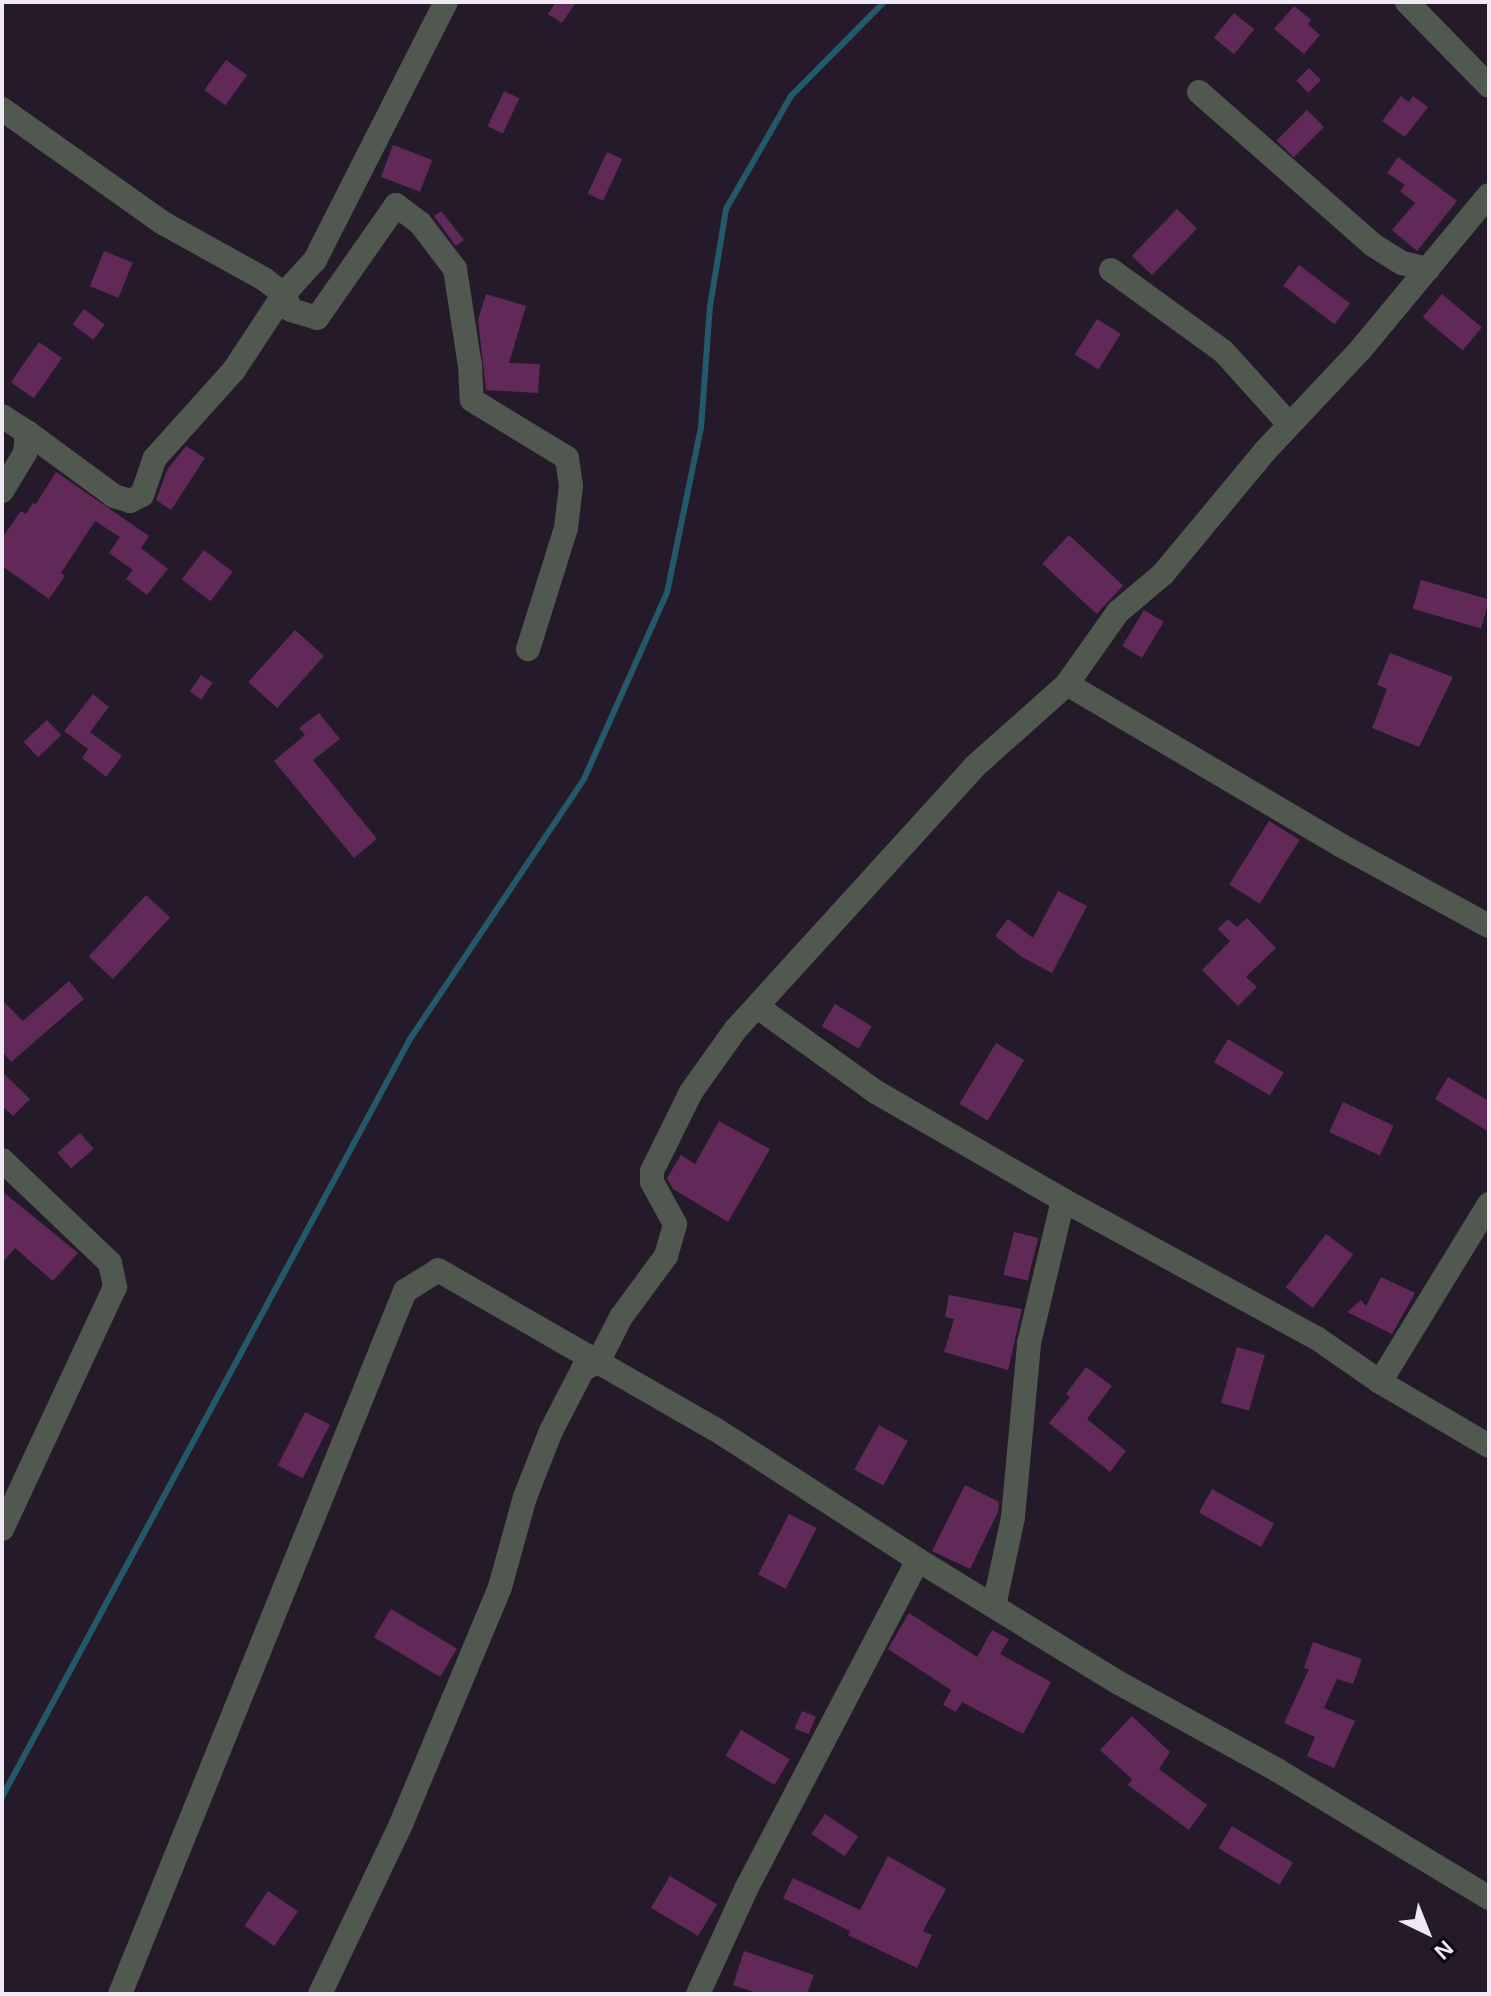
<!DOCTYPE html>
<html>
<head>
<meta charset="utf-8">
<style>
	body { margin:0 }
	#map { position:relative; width:1491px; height:1996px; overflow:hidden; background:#251a2a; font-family:Helvetica,sans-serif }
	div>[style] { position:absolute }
	.stream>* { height:6px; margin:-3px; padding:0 3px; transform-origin:3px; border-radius:3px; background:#23596a }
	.building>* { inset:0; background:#612958; transform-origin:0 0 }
	.minor>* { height:24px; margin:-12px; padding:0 12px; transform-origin:12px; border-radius:12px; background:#515850 }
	span { translate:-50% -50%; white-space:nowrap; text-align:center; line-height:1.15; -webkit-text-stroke:7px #0c070e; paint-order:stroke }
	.frame { position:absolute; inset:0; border:4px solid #f0e8f3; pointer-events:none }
	.north { position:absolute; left:1387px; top:1892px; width:80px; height:80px; -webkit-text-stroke:6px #0c070e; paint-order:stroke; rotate:137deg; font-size:22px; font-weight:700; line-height:32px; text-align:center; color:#f0e8f3 }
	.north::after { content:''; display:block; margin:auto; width:28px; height:36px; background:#f0e8f3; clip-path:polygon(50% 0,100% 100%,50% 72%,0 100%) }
</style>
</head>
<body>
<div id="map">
	<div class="stream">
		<i style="left:2px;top:1797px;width:861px;rotate:-61.71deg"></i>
		<i style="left:410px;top:1039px;width:313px;rotate:-56.2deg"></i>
		<i style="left:584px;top:779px;width:204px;rotate:-66deg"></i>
		<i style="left:667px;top:593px;width:168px;rotate:-78.4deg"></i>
		<i style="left:701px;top:428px;width:122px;rotate:-85.8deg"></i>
		<i style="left:710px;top:306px;width:98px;rotate:-80.6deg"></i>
		<i style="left:726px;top:209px;width:130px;rotate:-60.1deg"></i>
		<i style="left:791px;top:96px;width:132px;rotate:-45.3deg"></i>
	</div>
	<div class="building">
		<i style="clip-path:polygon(556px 2px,576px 2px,562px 23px,548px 14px)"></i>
		<i style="clip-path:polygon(1294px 6px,1311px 20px,1308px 24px,1320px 35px,1304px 54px,1274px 29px)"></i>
		<i style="left:1234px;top:13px;width:26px;height:32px;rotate:39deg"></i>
		<i style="left:226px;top:60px;width:26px;height:37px;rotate:36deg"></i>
		<i style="left:1309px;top:68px;width:17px;height:18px;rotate:45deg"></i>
		<i style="left:504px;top:91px;width:17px;height:39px;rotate:25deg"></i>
		<i style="clip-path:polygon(1401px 96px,1409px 102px,1413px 96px,1428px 107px,1405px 137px,1382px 121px)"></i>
		<i style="left:1307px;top:110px;width:24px;height:43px;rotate:45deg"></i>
		<i style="left:393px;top:145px;width:42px;height:34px;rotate:21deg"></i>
		<i style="left:607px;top:152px;width:17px;height:46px;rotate:25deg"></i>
		<i style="clip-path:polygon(1398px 157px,1457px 201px,1417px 251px,1392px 230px,1415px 203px,1400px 191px,1405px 185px,1387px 173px)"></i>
		<i style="left:1177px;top:209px;width:28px;height:65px;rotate:44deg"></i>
		<i style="clip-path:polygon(441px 211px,464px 240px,456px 246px,434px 216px)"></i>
		<i style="left:104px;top:251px;width:31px;height:38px;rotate:22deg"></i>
		<i style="left:1299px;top:265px;width:64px;height:26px;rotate:37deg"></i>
		<i style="clip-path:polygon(486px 294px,526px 306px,509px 363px,540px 364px,538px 393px,486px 390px,478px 320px)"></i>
		<i style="left:1442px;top:294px;width:52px;height:30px;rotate:40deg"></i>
		<i style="left:84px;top:309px;width:26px;height:19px;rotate:37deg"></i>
		<i style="left:1097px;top:319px;width:28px;height:42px;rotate:32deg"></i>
		<i style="left:39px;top:342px;width:28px;height:49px;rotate:35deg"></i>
		<i style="clip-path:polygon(186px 446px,205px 458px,171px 510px,156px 500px,167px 470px)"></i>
		<i style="clip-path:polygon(56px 472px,149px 536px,141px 548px,168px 569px,147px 595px,126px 579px,133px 570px,109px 553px,120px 537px,95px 521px,61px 573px,65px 576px,49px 599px,2px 566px,2px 538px,21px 511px,26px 514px,33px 503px,36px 504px)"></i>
		<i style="left:1069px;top:535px;width:74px;height:39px;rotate:43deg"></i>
		<i style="left:204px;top:550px;width:36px;height:37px;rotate:37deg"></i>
		<i style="left:1421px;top:580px;width:71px;height:30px;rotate:16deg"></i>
		<i style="left:1144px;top:610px;width:23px;height:42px;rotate:31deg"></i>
		<i style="left:295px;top:630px;width:39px;height:70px;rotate:42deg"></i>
		<i style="clip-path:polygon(1390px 653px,1453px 677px,1419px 747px,1372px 728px,1387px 689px,1377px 685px)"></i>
		<i style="left:201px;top:675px;width:14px;height:20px;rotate:34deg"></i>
		<i style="clip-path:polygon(93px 694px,109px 707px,90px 732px,122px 756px,106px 777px,82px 758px,88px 749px,64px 731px)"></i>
		<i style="clip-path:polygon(319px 713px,340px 739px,313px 760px,377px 839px,354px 858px,274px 761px,305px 735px,299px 728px)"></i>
		<i style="left:47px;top:720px;width:21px;height:32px;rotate:47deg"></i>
		<i style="left:1269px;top:821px;width:36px;height:75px;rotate:32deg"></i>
		<i style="clip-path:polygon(1058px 891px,1087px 906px,1052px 973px,1022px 957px,995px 936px,1008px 919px,1033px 938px)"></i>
		<i style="left:146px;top:895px;width:33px;height:84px;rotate:43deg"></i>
		<i style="clip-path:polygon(1247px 918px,1276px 948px,1246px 977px,1257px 987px,1238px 1006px,1202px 970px,1230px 941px,1218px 929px,1228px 919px,1237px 927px)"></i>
		<i style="clip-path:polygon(69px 981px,84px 999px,11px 1062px,2px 1051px,2px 1000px,23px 1021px)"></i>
		<i style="left:835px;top:1004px;width:43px;height:26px;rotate:31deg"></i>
		<i style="left:1228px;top:1039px;width:65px;height:27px;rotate:31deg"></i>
		<i style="left:996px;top:1043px;width:33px;height:71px;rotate:31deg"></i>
		<i style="clip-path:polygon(2px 1072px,30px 1099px,13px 1116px,2px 1106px)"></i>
		<i style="clip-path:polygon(1448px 1077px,1489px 1101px,1489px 1132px,1435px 1099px)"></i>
		<i style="left:1343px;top:1102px;width:56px;height:33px;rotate:25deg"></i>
		<i style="clip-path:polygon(719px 1121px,770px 1149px,728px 1222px,673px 1189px,667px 1178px,681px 1155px,695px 1164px)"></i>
		<i style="left:80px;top:1133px;width:21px;height:30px;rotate:49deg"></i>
		<i style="clip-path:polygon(2px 1191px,78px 1253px,53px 1281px,15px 1248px,2px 1263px)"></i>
		<i style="left:1014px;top:1232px;width:25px;height:44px;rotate:14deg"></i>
		<i style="left:1326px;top:1234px;width:34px;height:67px;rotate:37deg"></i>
		<i style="clip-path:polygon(1381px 1277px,1415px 1293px,1392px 1334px,1347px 1312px,1361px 1300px,1366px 1306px)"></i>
		<i style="clip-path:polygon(949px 1295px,1022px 1309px,1008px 1370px,944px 1352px,954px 1319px,945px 1317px)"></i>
		<i style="left:1237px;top:1347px;width:29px;height:58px;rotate:16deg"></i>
		<i style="clip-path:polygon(1086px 1367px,1112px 1386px,1087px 1419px,1126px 1451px,1110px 1472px,1049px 1423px,1070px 1397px,1066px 1394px)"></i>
		<i style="left:305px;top:1412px;width:28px;height:60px;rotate:27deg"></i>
		<i style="left:879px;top:1425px;width:33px;height:51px;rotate:29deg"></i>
		<i style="clip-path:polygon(965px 1485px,999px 1502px,998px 1512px,970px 1569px,932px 1551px)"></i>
		<i style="left:1212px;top:1489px;width:71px;height:27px;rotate:29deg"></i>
		<i style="left:789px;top:1514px;width:31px;height:68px;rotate:27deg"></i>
		<i style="left:391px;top:1609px;width:77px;height:33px;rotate:31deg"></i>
		<i style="clip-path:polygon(909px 1613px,977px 1657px,992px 1630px,1009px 1639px,1000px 1654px,1051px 1682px,1023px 1734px,962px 1702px,956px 1712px,943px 1705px,951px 1690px,888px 1649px)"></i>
		<i style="clip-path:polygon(1313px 1642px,1362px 1659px,1353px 1684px,1337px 1679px,1324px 1708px,1355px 1721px,1334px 1768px,1307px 1756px,1315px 1737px,1284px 1723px,1309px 1669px,1304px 1668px)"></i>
		<i style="left:802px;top:1711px;width:15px;height:19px;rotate:23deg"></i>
		<i style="clip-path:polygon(1132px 1716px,1170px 1752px,1159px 1769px,1207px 1805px,1189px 1830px,1128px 1785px,1132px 1779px,1100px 1750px)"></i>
		<i style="left:741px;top:1730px;width:57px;height:30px;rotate:31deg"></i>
		<i style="left:825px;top:1814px;width:40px;height:24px;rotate:34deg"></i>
		<i style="left:1232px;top:1826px;width:71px;height:26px;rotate:31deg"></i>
		<i style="clip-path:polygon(888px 1856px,946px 1889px,923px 1931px,932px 1935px,917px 1968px,848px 1935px,850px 1931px,783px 1898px,793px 1878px,860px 1910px)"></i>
		<i style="left:670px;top:1876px;width:55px;height:37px;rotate:31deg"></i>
		<i style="left:268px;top:1891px;width:36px;height:42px;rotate:34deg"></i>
		<i style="clip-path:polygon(744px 1951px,814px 1975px,807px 1994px,759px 1994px,733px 1985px)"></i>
	</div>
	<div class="minor">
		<i style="left:1407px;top:2px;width:117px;rotate:45.7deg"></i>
		<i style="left:1199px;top:92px;width:232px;rotate:41.3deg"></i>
		<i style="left:1373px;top:245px;width:34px;rotate:32deg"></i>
		<i style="left:1402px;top:263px;width:27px;rotate:13deg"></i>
		<i style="left:2px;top:109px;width:197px;rotate:35.3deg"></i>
		<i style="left:163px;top:223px;width:115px;rotate:29deg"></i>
		<i style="left:264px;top:279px;width:25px;rotate:37deg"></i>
		<i style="left:284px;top:294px;width:17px;rotate:66deg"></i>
		<i style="left:291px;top:310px;width:27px;rotate:17deg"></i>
		<i style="left:317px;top:318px;width:138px;rotate:-55deg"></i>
		<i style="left:396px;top:205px;width:30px;rotate:37deg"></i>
		<i style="left:420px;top:223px;width:58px;rotate:52.7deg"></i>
		<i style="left:455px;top:269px;width:98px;rotate:81.2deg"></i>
		<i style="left:470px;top:366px;width:34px;rotate:87deg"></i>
		<i style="left:472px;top:400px;width:111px;rotate:31.4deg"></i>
		<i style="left:567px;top:458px;width:28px;rotate:82deg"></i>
		<i style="left:571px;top:486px;width:42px;rotate:96.8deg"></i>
		<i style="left:566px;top:528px;width:127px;rotate:107.4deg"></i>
		<i style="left:1111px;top:270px;width:138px;rotate:35.9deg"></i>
		<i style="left:1223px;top:351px;width:98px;rotate:47.9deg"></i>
		<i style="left:2px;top:416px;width:30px;rotate:33deg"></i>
		<i style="left:2px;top:491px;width:44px;rotate:-58.8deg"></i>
		<i style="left:25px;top:453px;width:21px;rotate:-85deg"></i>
		<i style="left:27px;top:432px;width:108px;rotate:36.3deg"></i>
		<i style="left:114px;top:496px;width:17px;rotate:17deg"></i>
		<i style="left:130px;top:501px;width:13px;rotate:-27deg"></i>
		<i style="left:142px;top:495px;width:39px;rotate:-71deg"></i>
		<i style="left:155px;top:458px;width:118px;rotate:-48.1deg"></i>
		<i style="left:234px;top:370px;width:91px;rotate:-56.7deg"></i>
		<i style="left:284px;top:294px;width:46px;rotate:-47.6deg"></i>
		<i style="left:315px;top:260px;width:289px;rotate:-63.1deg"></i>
		<i style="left:1067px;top:684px;width:319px;rotate:30.5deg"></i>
		<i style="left:1342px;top:846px;width:167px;rotate:28.6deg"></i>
		<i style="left:759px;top:1008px;width:144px;rotate:35.7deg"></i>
		<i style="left:876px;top:1092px;width:216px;rotate:30deg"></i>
		<i style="left:1063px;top:1200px;width:290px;rotate:28.6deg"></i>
		<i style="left:1318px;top:1339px;width:75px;rotate:34.7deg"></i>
		<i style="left:1380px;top:1382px;width:126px;rotate:30.4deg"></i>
		<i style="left:2px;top:1160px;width:149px;rotate:43.6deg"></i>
		<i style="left:110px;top:1263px;width:25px;rotate:78deg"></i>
		<i style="left:115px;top:1287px;width:267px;rotate:115deg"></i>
		<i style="left:1380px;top:1382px;width:209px;rotate:-58.5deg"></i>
		<i style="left:994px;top:1606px;width:91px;rotate:-77.9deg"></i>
		<i style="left:1013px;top:1517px;width:175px;rotate:-84.7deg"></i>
		<i style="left:1029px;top:1343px;width:147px;rotate:-76.6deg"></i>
		<i style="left:120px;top:1994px;width:759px;rotate:-67.93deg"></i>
		<i style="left:405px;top:1291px;width:39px;rotate:-32deg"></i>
		<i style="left:438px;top:1270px;width:319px;rotate:29.9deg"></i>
		<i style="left:715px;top:1429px;width:242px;rotate:32.8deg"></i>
		<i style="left:918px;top:1560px;width:236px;rotate:31.5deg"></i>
		<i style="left:1119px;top:1683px;width:180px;rotate:28.8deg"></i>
		<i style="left:1277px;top:1770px;width:248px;rotate:31.1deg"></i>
		<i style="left:320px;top:1994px;width:188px;rotate:-64.5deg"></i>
		<i style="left:401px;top:1824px;width:257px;rotate:-67.3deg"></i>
		<i style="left:500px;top:1587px;width:93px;rotate:-74.5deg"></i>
		<i style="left:525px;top:1497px;width:71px;rotate:-68.5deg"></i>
		<i style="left:551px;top:1431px;width:70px;rotate:-62.7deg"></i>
		<i style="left:583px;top:1369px;width:17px;rotate:-25deg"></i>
		<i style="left:598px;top:1362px;width:51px;rotate:-62.9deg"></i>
		<i style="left:621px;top:1317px;width:76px;rotate:-53.6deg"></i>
		<i style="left:666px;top:1256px;width:33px;rotate:-74deg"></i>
		<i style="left:675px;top:1224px;width:48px;rotate:-118.7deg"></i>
		<i style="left:652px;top:1182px;width:11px;rotate:-90deg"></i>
		<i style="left:652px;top:1171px;width:88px;rotate:-63.7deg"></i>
		<i style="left:691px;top:1092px;width:77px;rotate:-54.5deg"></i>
		<i style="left:736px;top:1029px;width:354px;rotate:-47.7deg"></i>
		<i style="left:974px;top:767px;width:125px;rotate:-41.7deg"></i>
		<i style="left:1067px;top:684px;width:88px;rotate:-54.7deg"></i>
		<i style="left:1118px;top:612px;width:59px;rotate:-40.2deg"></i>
		<i style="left:1163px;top:574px;width:160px;rotate:-50.3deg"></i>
		<i style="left:1265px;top:451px;width:140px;rotate:-46.7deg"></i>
		<i style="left:1361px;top:349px;width:200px;rotate:-50.3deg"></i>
		<i style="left:698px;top:1994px;width:115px;rotate:-65.4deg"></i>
		<i style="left:746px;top:1889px;width:371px;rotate:-62.4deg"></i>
	</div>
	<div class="frame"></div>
	<div class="north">N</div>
</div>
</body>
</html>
